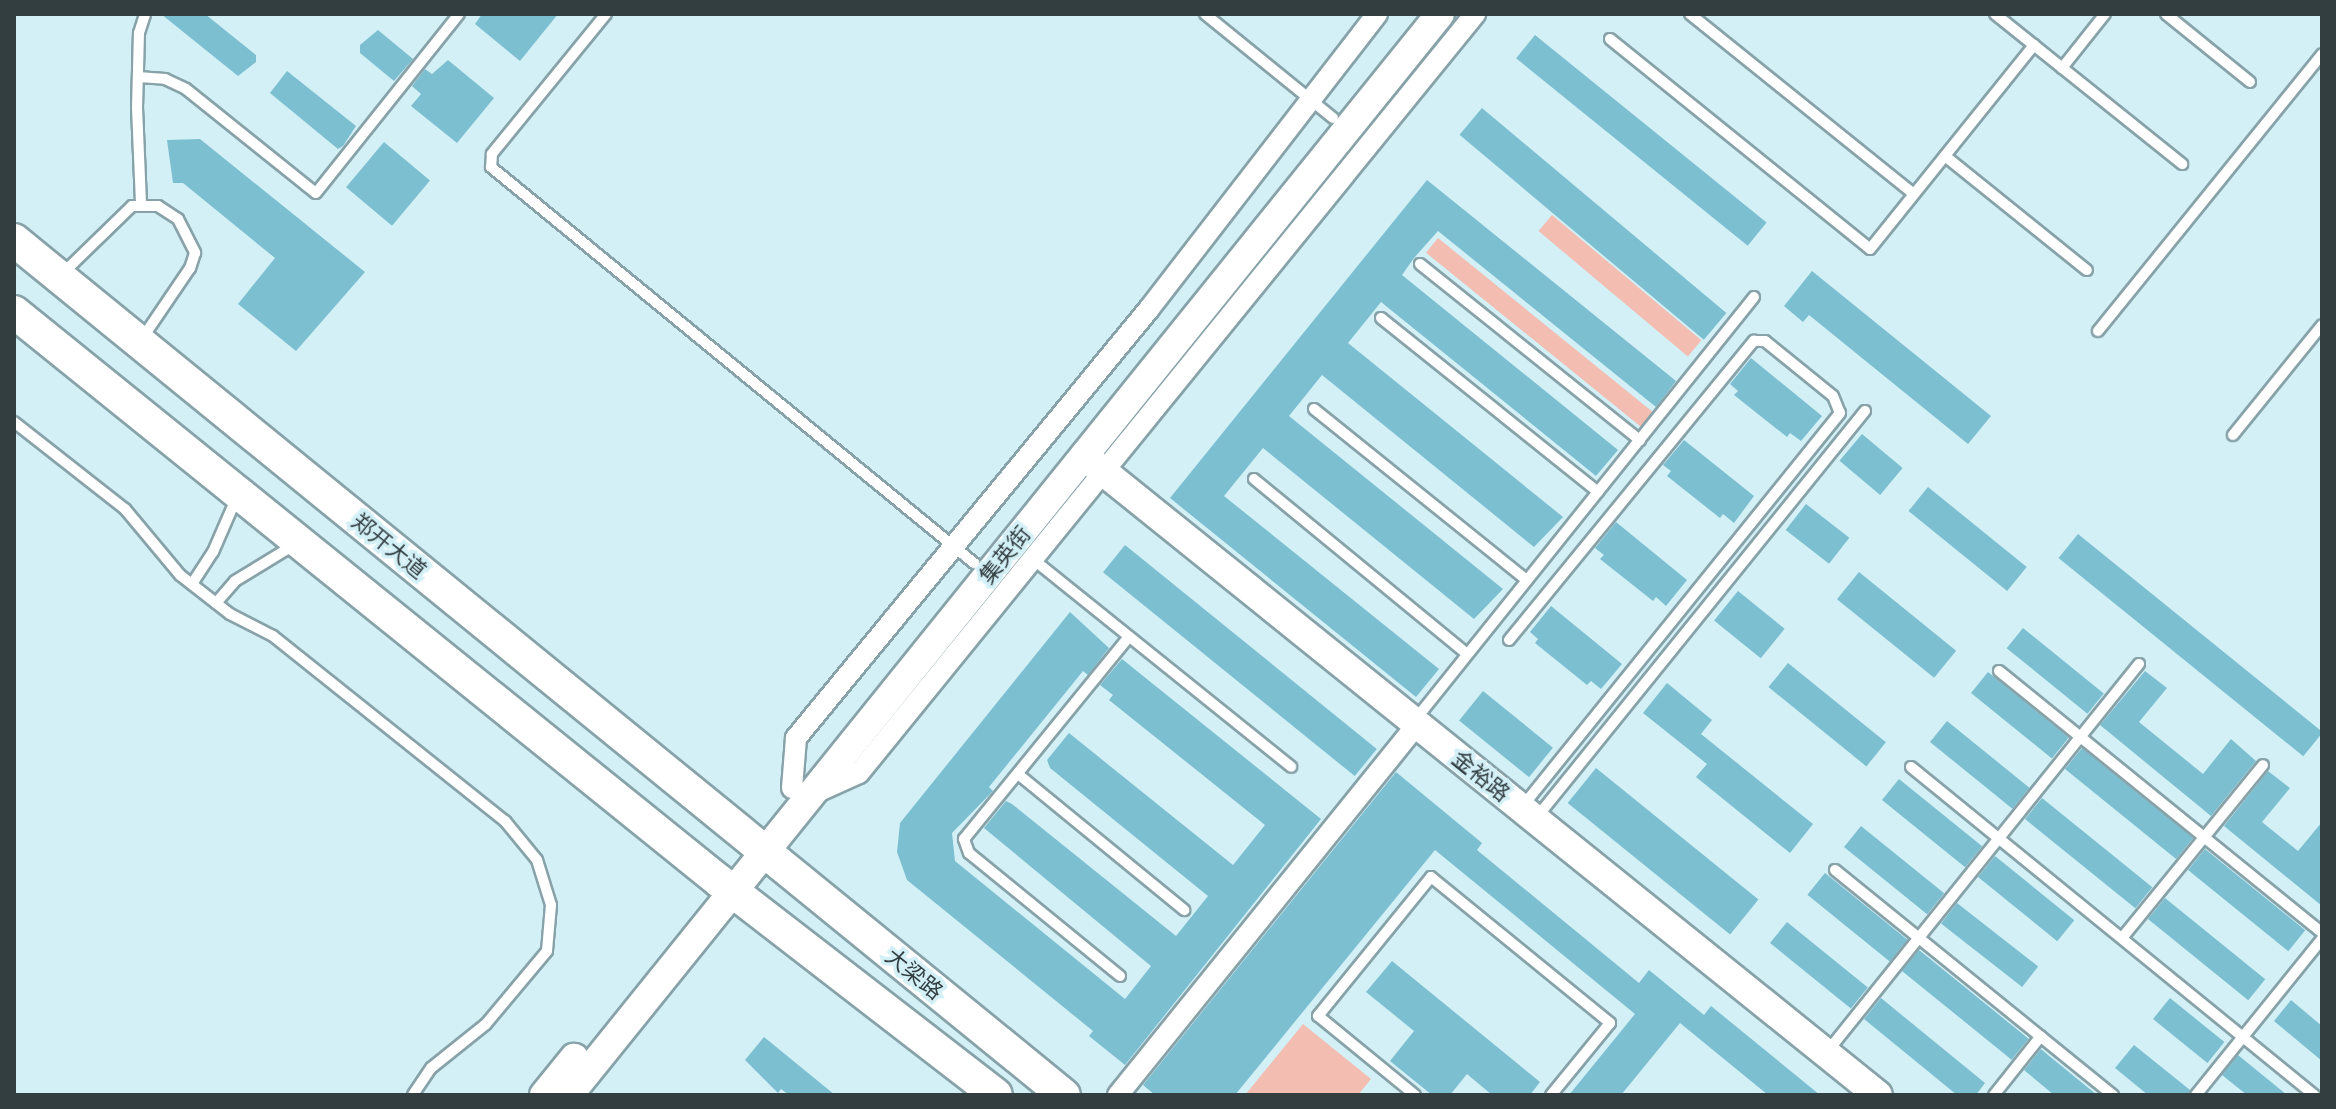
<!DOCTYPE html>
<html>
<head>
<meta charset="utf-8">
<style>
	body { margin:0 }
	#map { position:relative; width:2336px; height:1109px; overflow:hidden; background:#d3f0f7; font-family:Manrope,"Noto Sans SC",sans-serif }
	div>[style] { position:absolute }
	.green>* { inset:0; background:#f3bdb1; transform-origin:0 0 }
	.building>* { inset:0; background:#7cbfd0; transform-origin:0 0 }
	.roads { filter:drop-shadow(2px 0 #87a2a8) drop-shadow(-2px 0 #87a2a8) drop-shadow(0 2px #87a2a8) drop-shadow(0 -2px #87a2a8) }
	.lane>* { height:10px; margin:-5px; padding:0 5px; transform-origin:5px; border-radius:5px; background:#fff }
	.street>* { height:20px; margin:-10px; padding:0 10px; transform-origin:10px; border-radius:10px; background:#fff }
	.secondary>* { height:28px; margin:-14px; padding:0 14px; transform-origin:14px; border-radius:14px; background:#fff }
	.primary>* { height:32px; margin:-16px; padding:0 16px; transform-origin:16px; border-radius:16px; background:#fff }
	span { translate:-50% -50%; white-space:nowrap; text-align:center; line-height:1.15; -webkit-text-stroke:7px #d3f0f7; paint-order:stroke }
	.street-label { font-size:22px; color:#333e41 }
	.frame { position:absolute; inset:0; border:16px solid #333e41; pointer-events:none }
</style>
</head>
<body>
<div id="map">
	<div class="green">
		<i style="left:1552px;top:215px;width:195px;height:21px;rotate:40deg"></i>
		<i style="left:1438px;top:238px;width:276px;height:19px;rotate:39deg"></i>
		<i style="clip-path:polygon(1303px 1024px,1371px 1079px,1358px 1095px,1245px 1095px)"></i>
	</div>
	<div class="building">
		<i style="clip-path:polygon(161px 14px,205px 14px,256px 55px,256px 62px,238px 76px)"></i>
		<i style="clip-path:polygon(482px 14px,558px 14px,520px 61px,475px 24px)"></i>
		<i style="clip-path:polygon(378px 30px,413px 59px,394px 81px,360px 53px,360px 45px)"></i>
		<i style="left:1535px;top:35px;width:298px;height:30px;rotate:39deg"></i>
		<i style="clip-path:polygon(448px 60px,494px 98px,457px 143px,411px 106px,421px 94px,412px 86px,425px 69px,432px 74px)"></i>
		<i style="clip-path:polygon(287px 71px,356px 126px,343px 146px,338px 149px,270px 93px)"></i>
		<i style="left:1482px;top:108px;width:319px;height:35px;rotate:40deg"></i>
		<i style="clip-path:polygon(200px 139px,365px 272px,296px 351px,238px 304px,275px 258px,183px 183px,173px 183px,167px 140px)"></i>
		<i style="left:384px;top:142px;width:60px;height:59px;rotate:40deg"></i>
		<i style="clip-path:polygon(1427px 180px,1676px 381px,1656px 407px,1438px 231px,1414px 258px,1402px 275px,1618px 450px,1596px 476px,1381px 302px,1348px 343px,1563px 517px,1534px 547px,1322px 375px,1289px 416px,1503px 589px,1474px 619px,1263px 448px,1224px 496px,1439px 669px,1416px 697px,1170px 498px)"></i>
		<i style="clip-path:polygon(1812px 271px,1991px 416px,1968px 444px,1809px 315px,1803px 322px,1784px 306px)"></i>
		<i style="clip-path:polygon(1751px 358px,1822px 416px,1801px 441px,1790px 433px,1787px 437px,1734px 395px,1738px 391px,1730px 384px)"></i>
		<i style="left:1862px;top:434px;width:53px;height:35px;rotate:40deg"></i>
		<i style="clip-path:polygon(1684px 440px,1754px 496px,1734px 523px,1723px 514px,1720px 518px,1667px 476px,1671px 471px,1663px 465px)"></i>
		<i style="left:1928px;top:487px;width:127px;height:31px;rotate:39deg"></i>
		<i style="left:1806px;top:504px;width:55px;height:33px;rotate:38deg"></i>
		<i style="clip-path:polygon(1616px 522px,1687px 580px,1666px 606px,1656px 597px,1653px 601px,1600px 559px,1604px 555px,1595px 548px)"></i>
		<i style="left:2078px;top:534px;width:315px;height:31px;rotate:39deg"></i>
		<i style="left:1125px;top:545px;width:324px;height:35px;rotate:39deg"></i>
		<i style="left:1859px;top:572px;width:125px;height:35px;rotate:39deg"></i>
		<i style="left:1738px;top:591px;width:60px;height:38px;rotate:39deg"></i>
		<i style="clip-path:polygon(1551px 606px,1622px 664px,1601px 689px,1591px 681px,1587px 685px,1535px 643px,1538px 639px,1530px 632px)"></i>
		<i style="clip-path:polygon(1070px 612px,1109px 648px,1088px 675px,1083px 671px,989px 787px,993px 791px,952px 833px,955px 861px,1125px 999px,1151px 966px,984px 828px,1006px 801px,1012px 804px,1176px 936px,1208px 896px,1050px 768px,1047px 760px,1069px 733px,1233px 865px,1265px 825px,1109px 700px,1113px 695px,1100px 685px,1122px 659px,1321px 819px,1125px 1065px,1089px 1036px,1093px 1031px,907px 880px,897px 852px,900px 823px)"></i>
		<i style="left:2023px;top:628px;width:104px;height:26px;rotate:39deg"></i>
		<i style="left:1788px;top:663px;width:126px;height:31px;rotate:39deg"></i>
		<i style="clip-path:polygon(2145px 671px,2167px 688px,2139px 722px,2203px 774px,2231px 739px,2256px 761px,2211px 816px,2100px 725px)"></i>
		<i style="left:1988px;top:672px;width:104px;height:27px;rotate:39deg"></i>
		<i style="clip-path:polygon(1667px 683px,1712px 720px,1701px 734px,1813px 824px,1790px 853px,1696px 777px,1707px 764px,1643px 713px)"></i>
		<i style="left:1483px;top:691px;width:90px;height:38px;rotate:39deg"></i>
		<i style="left:1947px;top:721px;width:106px;height:27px;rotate:39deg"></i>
		<i style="left:2082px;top:748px;width:143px;height:27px;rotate:39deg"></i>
		<i style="left:1596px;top:768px;width:209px;height:45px;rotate:39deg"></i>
		<i style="clip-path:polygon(2268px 771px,2290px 788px,2262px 822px,2298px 851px,2322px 822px,2322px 906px,2224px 826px)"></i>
		<i style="clip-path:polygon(1396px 772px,1482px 843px,1477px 850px,1639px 983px,1649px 970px,1704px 1015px,1711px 1006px,1820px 1095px,1768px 1095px,1680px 1023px,1621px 1095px,1569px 1095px,1635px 1014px,1435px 850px,1235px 1095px,1155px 1095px,1143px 1085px)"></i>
		<i style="left:1899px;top:779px;width:107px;height:27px;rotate:39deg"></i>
		<i style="left:2042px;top:798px;width:142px;height:27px;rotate:39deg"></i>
		<i style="left:1861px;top:826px;width:107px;height:27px;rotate:39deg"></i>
		<i style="left:2205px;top:849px;width:129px;height:27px;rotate:39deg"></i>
		<i style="left:1995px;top:856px;width:102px;height:27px;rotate:39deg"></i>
		<i style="left:1825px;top:873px;width:106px;height:28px;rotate:39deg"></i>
		<i style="left:2165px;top:898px;width:129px;height:27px;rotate:39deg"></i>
		<i style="left:1957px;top:903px;width:103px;height:26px;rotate:38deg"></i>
		<i style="left:1787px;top:922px;width:104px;height:27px;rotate:39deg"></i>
		<i style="left:1919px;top:950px;width:141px;height:27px;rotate:39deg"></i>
		<i style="clip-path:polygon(1392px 961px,1540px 1082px,1530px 1095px,1492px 1095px,1467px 1074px,1450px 1095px,1432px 1095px,1390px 1061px,1414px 1031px,1366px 992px)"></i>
		<i style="clip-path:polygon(1881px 998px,1985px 1083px,1976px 1095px,1957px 1095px,1864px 1019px)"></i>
		<i style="left:2170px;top:998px;width:70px;height:27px;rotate:39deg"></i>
		<i style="clip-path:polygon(2291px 1000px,2322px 1026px,2322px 1061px,2274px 1021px)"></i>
		<i style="clip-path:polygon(764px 1037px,835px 1095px,789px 1095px,781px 1089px,778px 1093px,745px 1060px)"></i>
		<i style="clip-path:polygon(2134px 1045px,2190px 1090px,2188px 1095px,2148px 1095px,2115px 1068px)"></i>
		<i style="clip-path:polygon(2041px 1049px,2048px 1055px,2097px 1095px,2054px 1095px,2024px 1070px)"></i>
		<i style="clip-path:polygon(2238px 1055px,2287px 1095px,2247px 1095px,2222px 1075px)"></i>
	</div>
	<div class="roads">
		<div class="lane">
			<i style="left:606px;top:14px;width:181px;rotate:129.2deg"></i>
			<i style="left:492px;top:154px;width:13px;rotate:94deg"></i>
			<i style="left:491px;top:167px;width:625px;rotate:39.35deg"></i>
			<i style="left:1205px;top:14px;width:165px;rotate:39.1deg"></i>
			<i style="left:1690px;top:14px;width:287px;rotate:38.8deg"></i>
			<i style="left:1995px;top:14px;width:240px;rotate:38.7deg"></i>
			<i style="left:2166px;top:14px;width:108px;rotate:39deg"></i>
			<i style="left:1610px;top:39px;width:334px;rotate:38.9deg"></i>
			<i style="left:1870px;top:249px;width:262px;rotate:-51.2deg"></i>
			<i style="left:2062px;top:68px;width:69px;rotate:-51.5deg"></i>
			<i style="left:138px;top:77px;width:27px;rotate:4deg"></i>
			<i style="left:165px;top:79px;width:23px;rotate:25deg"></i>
			<i style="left:186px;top:89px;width:166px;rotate:38.7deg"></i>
			<i style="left:316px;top:193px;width:229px;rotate:-51.4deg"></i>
			<i style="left:1945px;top:156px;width:182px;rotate:38.8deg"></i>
			<i style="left:141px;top:203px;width:95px;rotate:-92.4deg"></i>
			<i style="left:137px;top:108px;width:75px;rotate:-88.5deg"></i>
			<i style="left:139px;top:33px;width:20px;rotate:-72deg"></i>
			<i style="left:1420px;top:264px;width:282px;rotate:38.7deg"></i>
			<i style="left:61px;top:275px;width:99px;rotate:-44.2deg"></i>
			<i style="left:132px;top:206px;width:26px"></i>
			<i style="left:158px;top:206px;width:24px;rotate:33deg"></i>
			<i style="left:178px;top:219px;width:38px;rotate:63deg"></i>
			<i style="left:195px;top:253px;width:16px;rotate:108deg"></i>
			<i style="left:190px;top:268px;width:87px;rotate:124.2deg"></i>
			<i style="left:1381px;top:318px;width:278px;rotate:38.7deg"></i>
			<i style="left:2098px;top:331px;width:356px;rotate:-51deg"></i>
			<i style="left:1314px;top:409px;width:273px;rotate:38.8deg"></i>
			<i style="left:14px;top:422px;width:141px;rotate:38.1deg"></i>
			<i style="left:125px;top:509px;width:86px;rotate:50.2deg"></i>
			<i style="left:180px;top:575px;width:63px;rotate:38deg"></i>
			<i style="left:230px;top:614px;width:48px;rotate:27.1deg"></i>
			<i style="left:273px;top:636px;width:297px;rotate:38.6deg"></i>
			<i style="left:505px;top:821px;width:50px;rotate:50.6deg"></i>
			<i style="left:537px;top:860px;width:47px;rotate:72.7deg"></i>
			<i style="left:551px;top:905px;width:46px;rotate:95deg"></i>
			<i style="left:547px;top:951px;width:95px;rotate:129.9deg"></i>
			<i style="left:486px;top:1024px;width:70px;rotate:141.3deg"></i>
			<i style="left:431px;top:1068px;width:32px;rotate:124deg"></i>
			<i style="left:2233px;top:435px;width:141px;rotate:-51deg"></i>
			<i style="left:1254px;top:479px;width:276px;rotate:39.4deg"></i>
			<i style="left:1034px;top:560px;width:330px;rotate:38.8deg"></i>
			<i style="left:192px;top:584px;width:38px;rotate:-57deg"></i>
			<i style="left:213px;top:552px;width:58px;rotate:-66.5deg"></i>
			<i style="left:216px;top:603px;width:29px;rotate:-49deg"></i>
			<i style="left:235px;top:581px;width:69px;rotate:-31.4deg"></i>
			<i style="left:1509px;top:640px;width:387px;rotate:-50.7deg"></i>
			<i style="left:1754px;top:341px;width:11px"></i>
			<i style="left:1765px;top:341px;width:87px;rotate:39deg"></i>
			<i style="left:1833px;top:396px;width:18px;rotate:68deg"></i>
			<i style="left:1840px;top:413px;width:506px;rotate:128.91deg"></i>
			<i style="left:1999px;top:671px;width:416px;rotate:39deg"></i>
			<i style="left:1415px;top:720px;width:542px;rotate:-51.29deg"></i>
			<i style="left:1911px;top:767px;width:520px;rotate:39.14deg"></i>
			<i style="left:1018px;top:774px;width:215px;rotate:39.3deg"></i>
			<i style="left:1537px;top:817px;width:522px;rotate:-51.07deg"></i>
			<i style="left:1835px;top:870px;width:358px;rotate:39deg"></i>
			<i style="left:2122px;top:938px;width:223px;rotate:-50.8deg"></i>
			<i style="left:1120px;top:976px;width:195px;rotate:-140.8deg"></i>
			<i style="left:969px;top:853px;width:15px;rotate:-110deg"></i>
			<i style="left:964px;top:839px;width:261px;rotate:-50.8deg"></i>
			<i style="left:1827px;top:1052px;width:498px;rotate:-51.2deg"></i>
			<i style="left:1415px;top:1095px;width:125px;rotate:-140.8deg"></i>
			<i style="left:1318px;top:1016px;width:179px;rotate:-50.9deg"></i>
			<i style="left:1431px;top:877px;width:231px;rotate:39.2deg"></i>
			<i style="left:1610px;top:1023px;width:93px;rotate:129.3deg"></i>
			<i style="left:1994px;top:1095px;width:75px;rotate:-51.5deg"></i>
			<i style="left:2196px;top:1095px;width:201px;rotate:-51.1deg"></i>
		</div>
		<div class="street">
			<i style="left:792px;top:788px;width:50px;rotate:-85.4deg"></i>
			<i style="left:796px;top:738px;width:556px;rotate:-50.55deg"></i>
			<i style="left:1149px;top:309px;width:373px;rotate:-52.3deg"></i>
			<i style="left:815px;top:793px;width:48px;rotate:-24.4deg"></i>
			<i style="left:859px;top:773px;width:978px;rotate:-50.94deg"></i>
			<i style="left:1118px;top:1095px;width:476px;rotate:-51.1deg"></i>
		</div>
		<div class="secondary">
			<i style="left:1084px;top:456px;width:1019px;rotate:38.83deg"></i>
			<i style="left:544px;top:1095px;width:48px;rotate:-51deg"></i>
			<i style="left:569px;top:1095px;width:1388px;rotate:-51.14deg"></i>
		</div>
		<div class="primary">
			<i style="left:14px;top:240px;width:1354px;rotate:39.16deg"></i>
			<i style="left:14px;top:312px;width:905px;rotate:38.9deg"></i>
			<i style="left:718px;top:880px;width:351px;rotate:37.7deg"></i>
		</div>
	</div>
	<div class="street-label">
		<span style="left:389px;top:546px;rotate:39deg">郑开大道</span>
		<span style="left:1005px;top:555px;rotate:-51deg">集英街</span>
		<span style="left:1481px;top:776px;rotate:39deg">金裕路</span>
		<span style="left:914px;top:974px;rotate:39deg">大梁路</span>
	</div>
	<div class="frame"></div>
</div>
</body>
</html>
